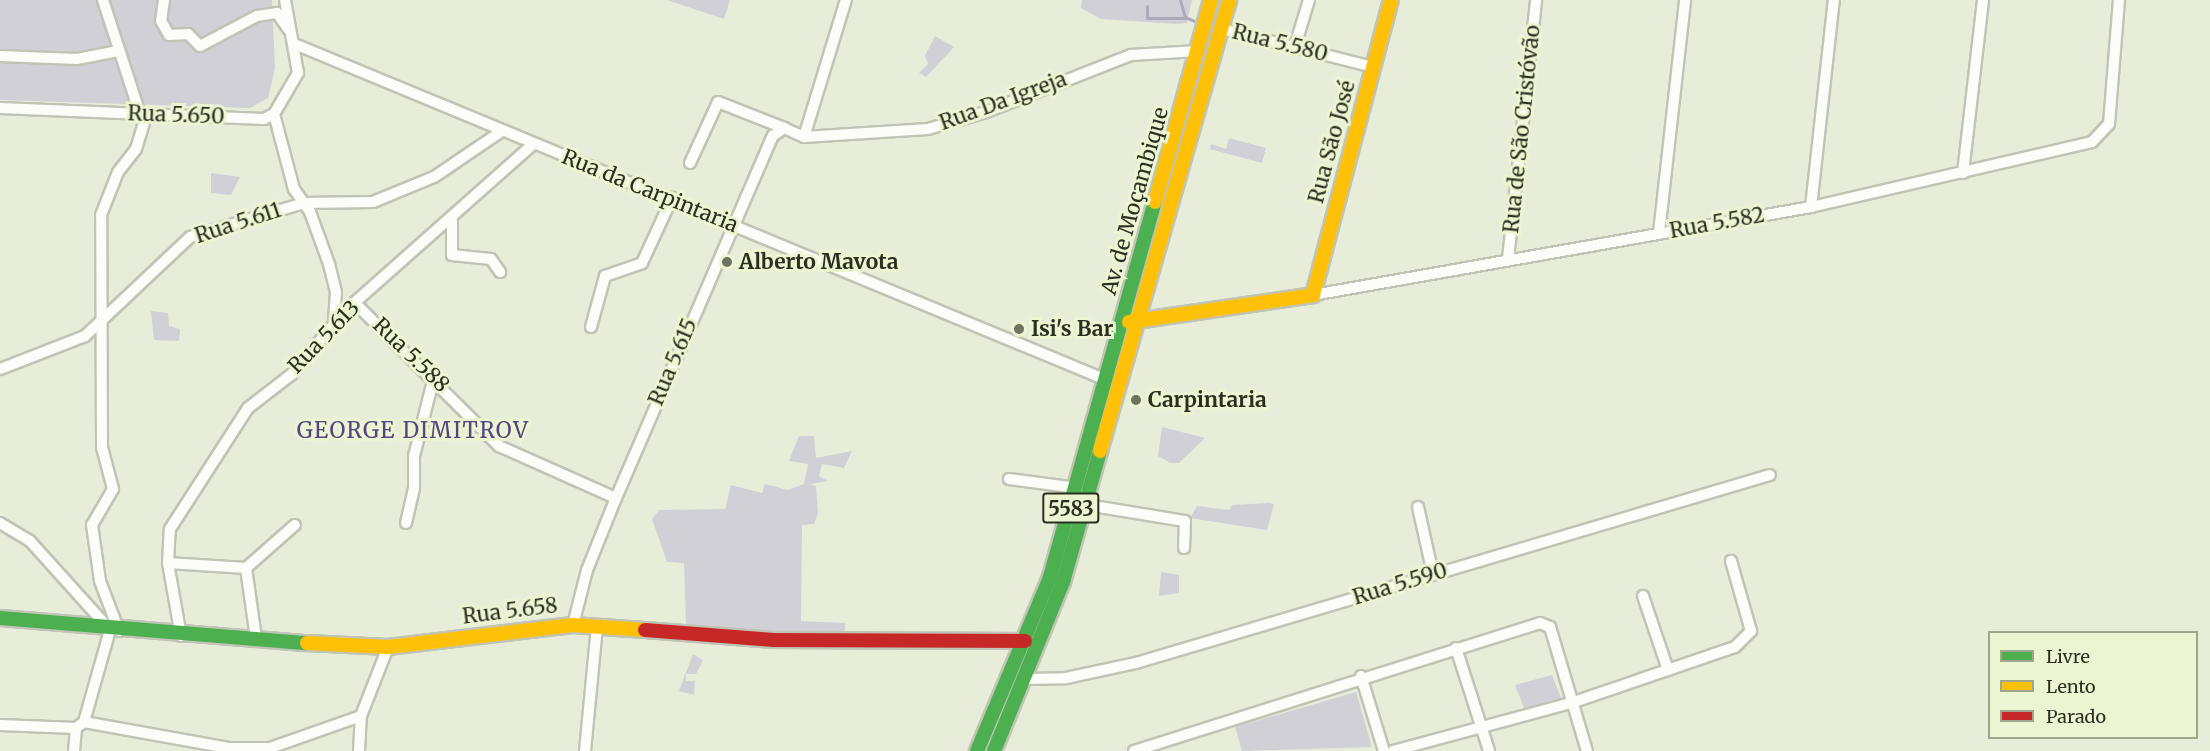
<!DOCTYPE html>
<html>
<head>
<meta charset="utf-8">
<style>
	body { margin:0 }
	#map { position:relative; width:2210px; height:751px; overflow:hidden; background:#e8edda; font-family:Merriweather,serif }
	div>[style] { position:absolute }
	.green>* { inset:0; background:#d1d0d7 }
	.stream>* { height:3px; margin:-1.5px; padding:0 1.5px; transform-origin:1.5px; border-radius:1.5px; background:#aea9bd }
	.roads { filter:drop-shadow(2px 0 #c0c4b5) drop-shadow(-2px 0 #c0c4b5) drop-shadow(0 2px #c0c4b5) drop-shadow(0 -2px #c0c4b5) }
	.street>* { height:10px; margin:-5px; padding:0 5px; transform-origin:5px; border-radius:5px; background:#fcfcf9 }
	.fast>* { height:14px; margin:-7px; padding:0 7px; transform-origin:7px; border-radius:7px; background:#4caf50 }
	.slow>* { height:14px; margin:-7px; padding:0 7px; transform-origin:7px; border-radius:7px; background:#ffc107 }
	.jam>* { height:14px; margin:-7px; padding:0 7px; transform-origin:7px; border-radius:7px; background:#c62828 }
	.dots>* { width:16px; height:16px; translate:-50% -50%; box-sizing:border-box; border:3px solid #ebf5d2; border-radius:50% }
	span { translate:-50% -50%; white-space:nowrap; text-align:center; line-height:1.15; -webkit-text-stroke:6px #ebf5d2; paint-order:stroke }
	.shield-label span { padding:2px 4px; background:#ebf5d2; border:2px solid; border-radius:4px; -webkit-text-stroke-width:0 }
	.shield-label { font-size:20px; color:#2b2f21; font-weight:700 }
	.street-label { font-size:21px; color:#2b2f21 }
	.poi-label { font-size:21px; color:#2b2f21; font-weight:700 }
	.left { translate:0 -50%; text-align:left }
	.neighbourhood-label { font-size:22px; color:#574482; letter-spacing:1.5px }
	.legend { position:absolute; left:1988px; top:631px; width:210px; height:108px; box-sizing:border-box; background:#ebf5d2; border:2px solid #9ea68b; margin:0; padding:8px 10px; list-style:none; font-size:18px; color:#2b2f21 }
	.legend li { display:flex; align-items:center; gap:12px; height:30px }
	.legend b { width:30px; border:2px solid #9ea68b }
</style>
</head>
<body>
<div id="map">
	<div class="green">
		<i style="clip-path:polygon(0 0,272px 0,275px 68px,268px 98px,250px 108px,0 100px)"></i>
		<i style="clip-path:polygon(667px 0,730px 0,724px 19px)"></i>
		<i style="clip-path:polygon(1082px 0,1192px 0,1187px 23px,1177px 24px,1101px 19px,1081px 8px)"></i>
		<i style="clip-path:polygon(935px 36px,954px 47px,926px 77px,919px 73px,928px 64px,925px 56px)"></i>
		<i style="clip-path:polygon(1229px 138px,1266px 148px,1262px 163px,1210px 149px,1211px 144px,1226px 149px)"></i>
		<i style="clip-path:polygon(211px 173px,240px 177px,231px 195px,211px 193px)"></i>
		<i style="clip-path:polygon(151px 311px,168px 313px,169px 326px,180px 329px,179px 341px,154px 340px)"></i>
		<i style="clip-path:polygon(1162px 427px,1205px 438px,1179px 463px,1170px 463px,1158px 456px)"></i>
		<i style="clip-path:polygon(799px 436px,814px 436px,816px 458px,852px 451px,844px 468px,822px 464px,819px 476px,828px 481px,810px 484px,816px 486px,818px 513px,814px 524px,802px 525px,801px 621px,845px 623px,845px 636px,686px 626px,684px 563px,667px 562px,652px 519px,659px 510px,725px 509px,731px 485px,762px 493px,765px 484px,788px 490px,804px 484px,808px 464px,789px 461px)"></i>
		<i style="clip-path:polygon(1269px 503px,1274px 504px,1267px 530px,1190px 518px,1197px 506px,1229px 510px,1232px 505px)"></i>
		<i style="clip-path:polygon(1161px 572px,1179px 575px,1179px 593px,1159px 596px)"></i>
		<i style="clip-path:polygon(693px 654px,703px 660px,696px 674px,686px 674px,686px 681px,695px 681px,694px 695px,679px 691px)"></i>
		<i style="clip-path:polygon(1552px 675px,1562px 700px,1525px 710px,1515px 685px)"></i>
		<i style="clip-path:polygon(1356px 692px,1372px 747px,1242px 751px,1235px 727px)"></i>
	</div>
	<div class="stream">
		<i style="left:1180px;top:0;width:18px;rotate:74deg"></i>
		<i style="left:1185px;top:17px;width:13px;rotate:23deg"></i>
		<i style="left:1147px;top:6px;width:12px;rotate:90deg"></i>
		<i style="left:1147px;top:18px;width:40px"></i>
		<i style="left:708px;top:209px;width:176px;rotate:22.8deg"></i>
	</div>
	<div class="roads">
		<div class="street">
			<i style="left:103px;top:0;width:120px;rotate:72deg"></i>
			<i style="left:164px;top:0;width:21px;rotate:98deg"></i>
			<i style="left:161px;top:21px;width:16px;rotate:60deg"></i>
			<i style="left:169px;top:35px;width:19px;rotate:-3deg"></i>
			<i style="left:188px;top:34px;width:17px;rotate:45deg"></i>
			<i style="left:200px;top:46px;width:64px;rotate:-27.8deg"></i>
			<i style="left:257px;top:16px;width:20px;rotate:-9deg"></i>
			<i style="left:277px;top:13px;width:21px;rotate:55deg"></i>
			<i style="left:1222px;top:29px;width:156px;rotate:14.1deg"></i>
			<i style="left:297px;top:45px;width:873px;rotate:22.48deg"></i>
			<i style="left:1295px;top:46px;width:48px;rotate:-73.1deg"></i>
			<i style="left:0;top:56px;width:77px;rotate:2.2deg"></i>
			<i style="left:77px;top:59px;width:42px;rotate:-11deg"></i>
			<i style="left:0;top:108px;width:264px;rotate:2.4deg"></i>
			<i style="left:264px;top:119px;width:11px;rotate:-27deg"></i>
			<i style="left:274px;top:114px;width:48px;rotate:-59.7deg"></i>
			<i style="left:298px;top:73px;width:74px;rotate:-100.1deg"></i>
			<i style="left:274px;top:114px;width:78px;rotate:75.1deg"></i>
			<i style="left:294px;top:189px;width:28px;rotate:55deg"></i>
			<i style="left:310px;top:212px;width:55px;rotate:69.9deg"></i>
			<i style="left:329px;top:264px;width:29px;rotate:76deg"></i>
			<i style="left:336px;top:292px;width:30px;rotate:94deg"></i>
			<i style="left:804px;top:137px;width:143px;rotate:-73deg"></i>
			<i style="left:690px;top:163px;width:67px;rotate:-65.3deg"></i>
			<i style="left:718px;top:102px;width:71px;rotate:21.5deg"></i>
			<i style="left:1963px;top:173px;width:174px;rotate:-83.4deg"></i>
			<i style="left:1811px;top:207px;width:208px;rotate:-83.7deg"></i>
			<i style="left:452px;top:221px;width:34px;rotate:90deg"></i>
			<i style="left:452px;top:255px;width:39px;rotate:6deg"></i>
			<i style="left:491px;top:259px;width:16px;rotate:55deg"></i>
			<i style="left:1659px;top:233px;width:234px;rotate:-83.6deg"></i>
			<i style="left:1508px;top:259px;width:261px;rotate:-83.8deg"></i>
			<i style="left:1313px;top:295px;width:506px;rotate:-10.02deg"></i>
			<i style="left:1811px;top:207px;width:288px;rotate:-13deg"></i>
			<i style="left:2092px;top:142px;width:25px;rotate:-47deg"></i>
			<i style="left:2109px;top:124px;width:124px;rotate:-85.4deg"></i>
			<i style="left:356px;top:304px;width:202px;rotate:44.8deg"></i>
			<i style="left:499px;top:446px;width:128px;rotate:24deg"></i>
			<i style="left:591px;top:327px;width:53px;rotate:-74.6deg"></i>
			<i style="left:605px;top:276px;width:39px;rotate:-19deg"></i>
			<i style="left:642px;top:263px;width:72px;rotate:-65.2deg"></i>
			<i style="left:0;top:369px;width:91px;rotate:-21.2deg"></i>
			<i style="left:85px;top:336px;width:144px;rotate:-43.3deg"></i>
			<i style="left:190px;top:237px;width:119px;rotate:-16.6deg"></i>
			<i style="left:304px;top:203px;width:69px;rotate:-0.8deg"></i>
			<i style="left:373px;top:202px;width:66px;rotate:-22.3deg"></i>
			<i style="left:434px;top:177px;width:82px;rotate:-34.1deg"></i>
			<i style="left:1009px;top:479px;width:69px;rotate:7.5deg"></i>
			<i style="left:1087px;top:505px;width:99px;rotate:9.3deg"></i>
			<i style="left:1185px;top:521px;width:27px;rotate:92deg"></i>
			<i style="left:1418px;top:507px;width:69px;rotate:77.4deg"></i>
			<i style="left:0;top:523px;width:35px;rotate:31deg"></i>
			<i style="left:30px;top:541px;width:120px;rotate:48deg"></i>
			<i style="left:110px;top:630px;width:96px;rotate:105.8deg"></i>
			<i style="left:406px;top:523px;width:36px;rotate:-77deg"></i>
			<i style="left:414px;top:488px;width:32px;rotate:-90deg"></i>
			<i style="left:414px;top:456px;width:81px;rotate:-75.8deg"></i>
			<i style="left:168px;top:563px;width:78px;rotate:3.7deg"></i>
			<i style="left:246px;top:568px;width:65px;rotate:-41.3deg"></i>
			<i style="left:246px;top:568px;width:71px;rotate:81.9deg"></i>
			<i style="left:1643px;top:596px;width:78px;rotate:71.3deg"></i>
			<i style="left:573px;top:625px;width:57px;rotate:-75.7deg"></i>
			<i style="left:587px;top:570px;width:78px;rotate:-68.1deg"></i>
			<i style="left:616px;top:498px;width:395px;rotate:-66.6deg"></i>
			<i style="left:773px;top:136px;width:14px;rotate:-36deg"></i>
			<i style="left:784px;top:128px;width:22px;rotate:24deg"></i>
			<i style="left:804px;top:137px;width:124px;rotate:-3.7deg"></i>
			<i style="left:928px;top:129px;width:60px;rotate:-16.3deg"></i>
			<i style="left:986px;top:112px;width:156px;rotate:-21.5deg"></i>
			<i style="left:1131px;top:55px;width:67px;rotate:-3.4deg"></i>
			<i style="left:119px;top:631px;width:53px;rotate:-110.8deg"></i>
			<i style="left:100px;top:581px;width:57px;rotate:-98.1deg"></i>
			<i style="left:92px;top:525px;width:42px;rotate:-59.7deg"></i>
			<i style="left:113px;top:489px;width:43px;rotate:-104.7deg"></i>
			<i style="left:102px;top:447px;width:232px;rotate:-90.2deg"></i>
			<i style="left:101px;top:215px;width:46px;rotate:-68.4deg"></i>
			<i style="left:118px;top:172px;width:29px;rotate:-52deg"></i>
			<i style="left:136px;top:149px;width:37px;rotate:-73deg"></i>
			<i style="left:181px;top:636px;width:74px;rotate:-100.1deg"></i>
			<i style="left:168px;top:563px;width:34px;rotate:-87deg"></i>
			<i style="left:170px;top:529px;width:144px;rotate:-57.2deg"></i>
			<i style="left:248px;top:408px;width:56px;rotate:-37.7deg"></i>
			<i style="left:292px;top:374px;width:81px;rotate:-50deg"></i>
			<i style="left:344px;top:312px;width:253px;rotate:-41.6deg"></i>
			<i style="left:1456px;top:648px;width:108px;rotate:72.2deg"></i>
			<i style="left:1361px;top:676px;width:78px;rotate:73deg"></i>
			<i style="left:1027px;top:679px;width:39px;rotate:-1deg"></i>
			<i style="left:1066px;top:678px;width:72px;rotate:-12.1deg"></i>
			<i style="left:1136px;top:663px;width:661px;rotate:-16.52deg"></i>
			<i style="left:0;top:725px;width:76px;rotate:2.3deg"></i>
			<i style="left:76px;top:728px;width:10px;rotate:-37deg"></i>
			<i style="left:84px;top:722px;width:147px;rotate:10.2deg"></i>
			<i style="left:229px;top:748px;width:41px"></i>
			<i style="left:270px;top:748px;width:96px;rotate:-19.4deg"></i>
			<i style="left:74px;top:751px;width:23px;rotate:-85deg"></i>
			<i style="left:359px;top:751px;width:35px;rotate:-87deg"></i>
			<i style="left:361px;top:716px;width:74px;rotate:-68.6deg"></i>
			<i style="left:585px;top:751px;width:125px;rotate:-84.5deg"></i>
			<i style="left:1134px;top:751px;width:426px;rotate:-17.5deg"></i>
			<i style="left:1540px;top:623px;width:11px;rotate:22deg"></i>
			<i style="left:1550px;top:627px;width:129px;rotate:73.4deg"></i>
			<i style="left:1393px;top:751px;width:188px;rotate:-15.1deg"></i>
			<i style="left:1574px;top:702px;width:170px;rotate:-18.9deg"></i>
			<i style="left:1735px;top:647px;width:23px;rotate:-45deg"></i>
			<i style="left:1751px;top:631px;width:73px;rotate:-105.9deg"></i>
		</div>
		<div class="fast">
			<i style="left:0;top:618px;width:308px;rotate:4.7deg"></i>
			<i style="left:977px;top:751px;width:189px;rotate:-67.2deg"></i>
			<i style="left:1050px;top:577px;width:389px;rotate:-74.4deg"></i>
			<i style="left:994px;top:751px;width:183px;rotate:-67.8deg"></i>
			<i style="left:1063px;top:582px;width:136px;rotate:-74.2deg"></i>
		</div>
		<div class="slow">
			<i style="left:1155px;top:202px;width:210px;rotate:-74.5deg"></i>
			<i style="left:1129px;top:322px;width:186px;rotate:-8.3deg"></i>
			<i style="left:1313px;top:295px;width:305px;rotate:-75.2deg"></i>
			<i style="left:1100px;top:451px;width:469px;rotate:-74deg"></i>
			<i style="left:307px;top:643px;width:81px;rotate:2.8deg"></i>
			<i style="left:388px;top:647px;width:186px;rotate:-6.8deg"></i>
			<i style="left:573px;top:625px;width:72px;rotate:4deg"></i>
		</div>
		<div class="jam">
			<i style="left:645px;top:630px;width:129px;rotate:4.4deg"></i>
			<i style="left:774px;top:640px;width:251px;rotate:0.2deg"></i>
		</div>
	</div>
	<div class="dots">
		<i style="left:727px;top:262px;background:#6d7262"></i>
		<i style="left:1019px;top:329px;background:#6d7262"></i>
		<i style="left:1136px;top:400px;background:#6d7262"></i>
	</div>
	<div class="shield-label">
		<span style="left:1071px;top:508px">5583</span>
	</div>
	<div class="street-label">
		<span style="left:1280px;top:43px;rotate:14deg">Rua 5.580</span>
		<span style="left:1003px;top:101px;rotate:-20deg">Rua Da Igreja</span>
		<span style="left:176px;top:115px;rotate:2deg">Rua 5.650</span>
		<span style="left:1522px;top:129px;rotate:-84deg">Rua de São Cristóvão</span>
		<span style="left:1332px;top:142px;rotate:-75deg">Rua São José</span>
		<span style="left:650px;top:191px;rotate:22deg">Rua da Carpintaria</span>
		<span style="left:1135px;top:201px;rotate:-74deg">Av. de Moçambique</span>
		<span style="left:238px;top:223px;rotate:-18deg">Rua 5.611</span>
		<span style="left:1717px;top:223px;rotate:-10deg">Rua 5.582</span>
		<span style="left:324px;top:337px;rotate:-46deg">Rua 5.613</span>
		<span style="left:411px;top:355px;rotate:44deg">Rua 5.588</span>
		<span style="left:673px;top:362px;rotate:-67deg">Rua 5.615</span>
		<span style="left:1400px;top:584px;rotate:-17deg">Rua 5.590</span>
		<span style="left:510px;top:611px;rotate:-7deg">Rua 5.658</span>
	</div>
	<div class="poi-label">
		<span class="left" style="left:739px;top:262px">Alberto Mavota</span>
		<span class="left" style="left:1031px;top:329px">Isi's Bar</span>
		<span class="left" style="left:1148px;top:400px">Carpintaria</span>
	</div>
	<div class="neighbourhood-label">
		<span style="left:413px;top:431px">GEORGE DIMITROV</span>
	</div>
	<ul class="legend">
	<li><b style="height:8px;background:#4caf50"></b>Livre</li>
	<li><b style="height:8px;background:#ffc107"></b>Lento</li>
	<li><b style="height:8px;background:#c62828"></b>Parado</li>
	</ul>
</div>
</body>
</html>
